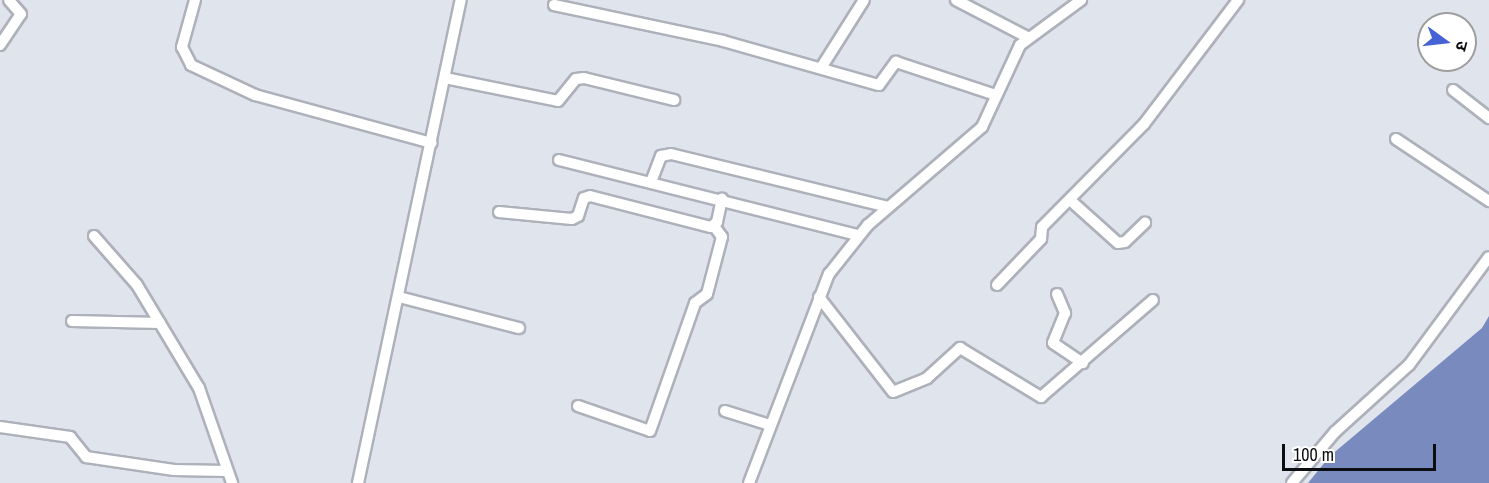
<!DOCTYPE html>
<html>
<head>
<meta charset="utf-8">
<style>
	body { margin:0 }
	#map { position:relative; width:1489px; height:483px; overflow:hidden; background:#e0e4ed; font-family:"Archivo Narrow","Noto Sans Devanagari",sans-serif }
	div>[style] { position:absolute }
	.water>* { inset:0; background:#798bbe }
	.roads { filter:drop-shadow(2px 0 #adb1ba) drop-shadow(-2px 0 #adb1ba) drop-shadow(0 2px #adb1ba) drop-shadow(0 -2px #adb1ba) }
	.street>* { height:10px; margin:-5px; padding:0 5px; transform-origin:5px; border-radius:5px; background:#fff }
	span { translate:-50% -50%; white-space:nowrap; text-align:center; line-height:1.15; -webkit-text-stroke:6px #fff; paint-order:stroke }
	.north { position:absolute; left:1417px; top:12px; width:60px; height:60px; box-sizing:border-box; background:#fff; border:2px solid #9e9e9f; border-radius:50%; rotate:105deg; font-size:16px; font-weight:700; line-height:24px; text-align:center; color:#0c0d10 }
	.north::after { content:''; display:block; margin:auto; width:21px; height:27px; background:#4762d5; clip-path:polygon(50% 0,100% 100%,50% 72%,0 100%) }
	.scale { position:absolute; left:1282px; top:444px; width:154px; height:27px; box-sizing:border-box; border:3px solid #0c0d10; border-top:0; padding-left:8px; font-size:18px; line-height:21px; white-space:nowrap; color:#0c0d10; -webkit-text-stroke:4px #fff; paint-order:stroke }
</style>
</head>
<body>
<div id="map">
	<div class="water">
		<i style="clip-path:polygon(1489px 316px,1489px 483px,1308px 483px,1330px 456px,1482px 328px)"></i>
	</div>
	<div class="roads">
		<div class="street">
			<i style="left:195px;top:0;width:49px;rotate:105.5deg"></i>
			<i style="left:182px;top:47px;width:20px;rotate:63deg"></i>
			<i style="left:191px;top:65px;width:71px;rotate:25.1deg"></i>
			<i style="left:255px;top:95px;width:183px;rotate:15.2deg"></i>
			<i style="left:956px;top:0;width:80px;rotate:27.5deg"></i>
			<i style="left:554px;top:5px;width:173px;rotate:12deg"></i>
			<i style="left:723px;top:41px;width:162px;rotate:15.8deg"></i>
			<i style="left:879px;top:85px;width:29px;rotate:-54deg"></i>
			<i style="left:896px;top:62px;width:105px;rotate:18.3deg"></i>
			<i style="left:0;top:45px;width:37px;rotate:-56deg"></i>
			<i style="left:21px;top:14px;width:18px;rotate:-131deg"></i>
			<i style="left:821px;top:68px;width:80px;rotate:-57.7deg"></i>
			<i style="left:445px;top:78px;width:115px;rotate:11.5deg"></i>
			<i style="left:558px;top:101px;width:28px;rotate:-51deg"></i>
			<i style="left:576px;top:79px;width:8px;rotate:-7deg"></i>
			<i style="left:584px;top:78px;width:93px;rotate:13.7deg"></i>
			<i style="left:1453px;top:90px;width:46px;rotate:37.9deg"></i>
			<i style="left:1396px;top:139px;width:112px;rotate:33.7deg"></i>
			<i style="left:559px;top:160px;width:308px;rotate:14.1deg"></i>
			<i style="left:651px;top:182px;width:28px;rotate:-69deg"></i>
			<i style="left:661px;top:156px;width:10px;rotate:-11deg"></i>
			<i style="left:671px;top:154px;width:224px;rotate:13.7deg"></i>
			<i style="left:1070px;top:200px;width:64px;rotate:41.9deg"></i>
			<i style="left:1118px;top:243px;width:7px;rotate:-8deg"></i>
			<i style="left:1125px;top:242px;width:28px;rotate:-44deg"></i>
			<i style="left:499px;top:212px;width:73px;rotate:5.5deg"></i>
			<i style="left:572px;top:219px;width:7px;rotate:-27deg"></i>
			<i style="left:578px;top:216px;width:19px;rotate:-72deg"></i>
			<i style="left:584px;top:198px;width:6px;rotate:-18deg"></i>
			<i style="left:590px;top:196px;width:125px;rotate:14.4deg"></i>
			<i style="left:711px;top:227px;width:8px;rotate:-40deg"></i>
			<i style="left:717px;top:222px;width:24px;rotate:-78deg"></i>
			<i style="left:94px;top:236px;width:65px;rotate:48.7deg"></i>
			<i style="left:137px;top:285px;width:120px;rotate:59deg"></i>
			<i style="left:199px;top:388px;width:101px;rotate:70.8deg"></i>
			<i style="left:997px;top:285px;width:64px;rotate:-46.3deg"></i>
			<i style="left:1041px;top:239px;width:12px;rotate:-85deg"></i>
			<i style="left:1042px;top:227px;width:145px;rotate:-45.3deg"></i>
			<i style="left:1144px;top:124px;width:156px;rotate:-52.8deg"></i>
			<i style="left:1057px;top:294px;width:21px;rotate:67deg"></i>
			<i style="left:1065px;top:313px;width:32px;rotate:112deg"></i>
			<i style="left:1053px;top:343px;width:36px;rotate:34deg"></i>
			<i style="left:399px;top:297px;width:124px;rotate:14.5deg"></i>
			<i style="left:819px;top:297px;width:120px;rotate:52.1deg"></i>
			<i style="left:893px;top:392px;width:37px;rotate:-22deg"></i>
			<i style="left:927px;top:378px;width:45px;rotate:-42.3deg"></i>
			<i style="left:960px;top:348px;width:95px;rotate:31.2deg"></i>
			<i style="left:1041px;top:397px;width:148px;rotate:-40.9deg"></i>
			<i style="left:72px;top:321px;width:88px;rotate:1.3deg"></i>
			<i style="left:578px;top:406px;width:76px;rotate:19.1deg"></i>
			<i style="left:650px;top:431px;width:136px;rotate:-70.6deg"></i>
			<i style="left:695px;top:303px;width:15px;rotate:-37deg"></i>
			<i style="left:707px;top:294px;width:59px;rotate:-75.3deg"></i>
			<i style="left:722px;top:237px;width:14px;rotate:-126deg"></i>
			<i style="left:725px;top:411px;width:47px;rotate:17.3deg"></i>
			<i style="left:0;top:427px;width:71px;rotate:8.1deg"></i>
			<i style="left:70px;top:437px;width:26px;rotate:51deg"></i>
			<i style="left:86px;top:457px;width:89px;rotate:8.4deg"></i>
			<i style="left:174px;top:470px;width:52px;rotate:1.1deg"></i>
			<i style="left:358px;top:483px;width:494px;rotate:-78deg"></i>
			<i style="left:749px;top:483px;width:224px;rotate:-69.1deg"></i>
			<i style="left:829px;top:274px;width:63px;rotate:-51.5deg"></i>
			<i style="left:868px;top:225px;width:150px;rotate:-40.7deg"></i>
			<i style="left:982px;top:127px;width:90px;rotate:-65.1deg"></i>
			<i style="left:1020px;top:45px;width:76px;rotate:-36.4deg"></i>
			<i style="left:1292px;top:483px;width:67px;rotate:-49.9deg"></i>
			<i style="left:1335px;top:432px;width:100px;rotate:-42.2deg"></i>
			<i style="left:1409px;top:365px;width:134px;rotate:-53.5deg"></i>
		</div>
	</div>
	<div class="north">उ</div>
	<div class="scale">100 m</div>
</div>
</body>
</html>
